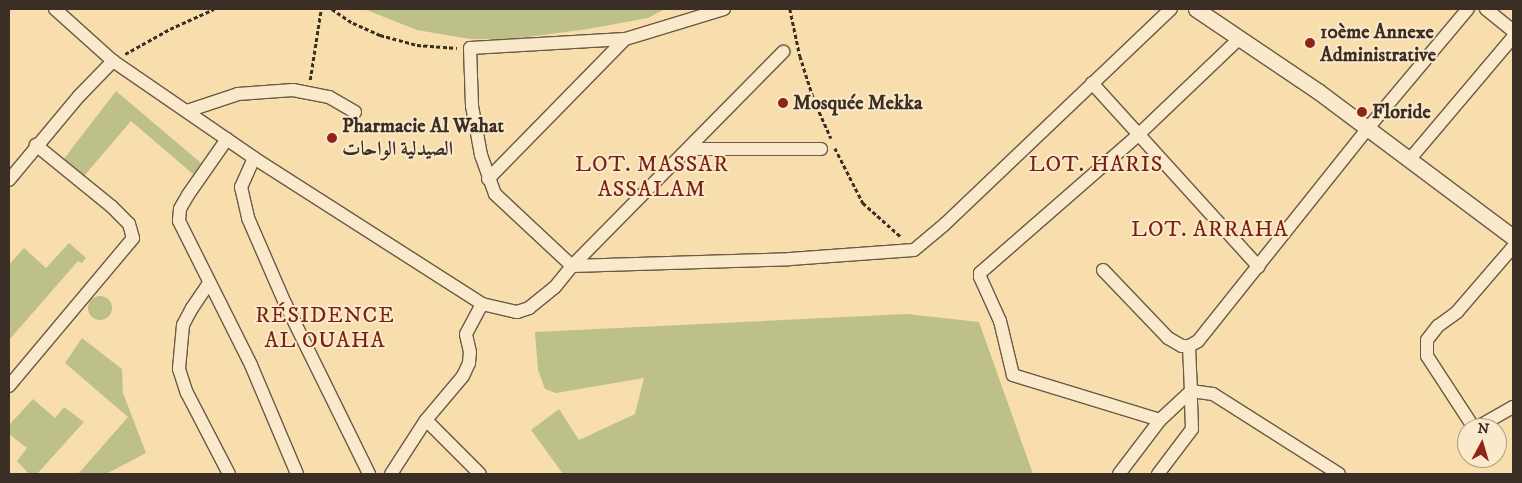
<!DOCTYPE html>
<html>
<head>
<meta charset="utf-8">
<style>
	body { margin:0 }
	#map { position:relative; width:1522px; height:483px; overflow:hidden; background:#f8ddad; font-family:"IM FELL DW Pica",Amiri,serif }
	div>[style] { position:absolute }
	.green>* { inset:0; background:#bec089 }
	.round { border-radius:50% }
	.path>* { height:2.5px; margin-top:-1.25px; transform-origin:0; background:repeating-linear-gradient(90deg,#3b2e25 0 4px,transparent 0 6.5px) }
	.roads { filter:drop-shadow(1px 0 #6a5a47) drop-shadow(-1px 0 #6a5a47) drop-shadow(0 1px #6a5a47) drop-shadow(0 -1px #6a5a47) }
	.minor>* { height:12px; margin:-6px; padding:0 6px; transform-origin:6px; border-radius:6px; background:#fae9ca }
	.tertiary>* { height:15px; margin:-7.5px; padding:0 7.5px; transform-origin:7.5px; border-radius:7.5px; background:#fae9ca }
	.dots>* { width:14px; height:14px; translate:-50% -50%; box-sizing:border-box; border:2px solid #fae9ca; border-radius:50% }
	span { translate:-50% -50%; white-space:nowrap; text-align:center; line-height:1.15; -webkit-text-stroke:4px #fae9ca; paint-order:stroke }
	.poi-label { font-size:20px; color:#3b2e25; font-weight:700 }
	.left { translate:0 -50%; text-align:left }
	.quarter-label { font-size:22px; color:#7a1f14; letter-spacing:1px }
	.frame { position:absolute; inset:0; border:10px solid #3b2e25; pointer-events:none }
	.north { position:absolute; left:1457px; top:418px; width:50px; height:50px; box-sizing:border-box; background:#fae9ca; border:1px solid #ae9e88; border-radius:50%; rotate:6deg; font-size:14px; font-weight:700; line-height:20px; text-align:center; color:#3b2e25 }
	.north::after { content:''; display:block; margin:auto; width:18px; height:22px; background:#8f2418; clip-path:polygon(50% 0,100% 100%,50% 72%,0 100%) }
</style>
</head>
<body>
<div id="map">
	<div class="green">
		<i style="clip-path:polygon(364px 9px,665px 9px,648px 18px,588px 29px,513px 39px,470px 39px,417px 30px)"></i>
		<i style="clip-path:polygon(116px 91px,201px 163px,194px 175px,131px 121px,83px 177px,63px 160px)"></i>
		<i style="clip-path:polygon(69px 243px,86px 258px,82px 263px,78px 261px,9px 340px,9px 265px,24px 248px,46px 268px)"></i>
		<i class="round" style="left:88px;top:296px;width:24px;height:24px"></i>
		<i style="clip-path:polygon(907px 314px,979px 322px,1033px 474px,563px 474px,531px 430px,559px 409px,579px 440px,635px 414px,644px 378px,556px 393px,545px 389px,538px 370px,535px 332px)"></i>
		<i style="clip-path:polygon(82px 338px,122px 369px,123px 393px,146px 453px,106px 474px,78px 474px,128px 417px,65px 363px)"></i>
		<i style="clip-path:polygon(33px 399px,55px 418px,64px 407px,84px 422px,37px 474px,29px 474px,17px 461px,27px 448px,9px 434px,9px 425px)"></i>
	</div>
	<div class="path">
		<i style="left:332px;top:9px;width:25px;rotate:34deg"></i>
		<i style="left:353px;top:23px;width:30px;rotate:24deg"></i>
		<i style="left:380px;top:35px;width:38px;rotate:15deg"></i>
		<i style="left:417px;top:45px;width:40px;rotate:4.3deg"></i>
		<i style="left:790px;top:9px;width:48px;rotate:78deg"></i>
		<i style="left:800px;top:56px;width:46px;rotate:72.3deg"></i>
		<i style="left:814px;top:100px;width:42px;rotate:65.9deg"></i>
		<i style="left:125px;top:54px;width:51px;rotate:-29.1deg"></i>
		<i style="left:170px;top:29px;width:48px;rotate:-24.4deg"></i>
		<i style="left:310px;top:80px;width:72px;rotate:-81.2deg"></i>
		<i style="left:835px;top:148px;width:62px;rotate:63deg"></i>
		<i style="left:863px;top:203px;width:50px;rotate:41.7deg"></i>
	</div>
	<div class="roads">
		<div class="minor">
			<i style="left:55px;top:9px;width:78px;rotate:41.9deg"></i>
			<i style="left:724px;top:9px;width:103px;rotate:163.1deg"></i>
			<i style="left:625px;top:39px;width:155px;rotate:176.7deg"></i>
			<i style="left:470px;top:48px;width:58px;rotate:88deg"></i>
			<i style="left:472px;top:106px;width:50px;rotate:79.6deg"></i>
			<i style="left:481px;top:155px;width:41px;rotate:70.3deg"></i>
			<i style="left:495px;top:194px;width:105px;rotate:43.1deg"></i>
			<i style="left:572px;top:266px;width:218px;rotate:-1.8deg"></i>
			<i style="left:790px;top:259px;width:124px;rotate:-4.2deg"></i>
			<i style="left:914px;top:250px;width:40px;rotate:-40deg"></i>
			<i style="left:945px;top:224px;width:312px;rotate:-43.6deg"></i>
			<i style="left:1486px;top:9px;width:35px;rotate:39deg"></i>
			<i style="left:1092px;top:83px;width:248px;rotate:47.8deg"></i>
			<i style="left:187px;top:111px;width:54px;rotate:-18.4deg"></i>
			<i style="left:238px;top:94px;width:55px;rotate:-4.2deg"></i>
			<i style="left:293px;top:90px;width:37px;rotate:11deg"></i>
			<i style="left:329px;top:97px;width:30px;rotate:30deg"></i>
			<i style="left:227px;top:139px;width:68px;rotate:124.9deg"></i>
			<i style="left:188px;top:195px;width:16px;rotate:120deg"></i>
			<i style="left:180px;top:209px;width:12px;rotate:95deg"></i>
			<i style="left:179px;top:221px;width:161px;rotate:63.4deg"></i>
			<i style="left:251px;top:365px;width:118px;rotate:67.1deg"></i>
			<i style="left:688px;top:149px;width:133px"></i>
			<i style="left:254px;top:158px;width:32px;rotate:114deg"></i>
			<i style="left:241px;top:187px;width:32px;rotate:77deg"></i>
			<i style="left:248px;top:218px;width:93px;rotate:66.5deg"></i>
			<i style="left:285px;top:303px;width:191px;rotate:63.8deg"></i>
			<i style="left:1410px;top:159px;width:160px;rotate:-49.8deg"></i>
			<i style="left:488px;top:179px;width:196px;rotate:-45.6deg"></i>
			<i style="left:9px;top:180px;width:109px;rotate:-50.2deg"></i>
			<i style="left:79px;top:96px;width:49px;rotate:-45.8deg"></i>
			<i style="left:113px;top:61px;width:171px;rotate:34.5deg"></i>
			<i style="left:254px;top:158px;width:271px;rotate:32.6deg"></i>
			<i style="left:482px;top:304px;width:36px;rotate:13deg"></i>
			<i style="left:517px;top:312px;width:13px;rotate:-18deg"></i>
			<i style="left:529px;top:308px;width:33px;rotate:-39deg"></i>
			<i style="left:555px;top:287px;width:27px;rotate:-51deg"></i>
			<i style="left:572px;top:266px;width:301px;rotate:-45.4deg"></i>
			<i style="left:1103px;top:270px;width:94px;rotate:46.3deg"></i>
			<i style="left:1168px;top:338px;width:16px;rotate:30deg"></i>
			<i style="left:1182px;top:346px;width:7px"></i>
			<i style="left:1189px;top:346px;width:10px;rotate:-29deg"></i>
			<i style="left:1198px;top:341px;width:273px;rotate:-51.4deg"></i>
			<i style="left:1368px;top:128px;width:155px;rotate:-50deg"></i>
			<i style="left:209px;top:283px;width:30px;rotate:124deg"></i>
			<i style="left:192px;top:308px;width:19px;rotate:118deg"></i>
			<i style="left:183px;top:325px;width:44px;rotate:95.2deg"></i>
			<i style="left:179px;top:369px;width:25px;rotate:72deg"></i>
			<i style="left:187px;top:393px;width:91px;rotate:62.6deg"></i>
			<i style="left:1189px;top:346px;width:45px;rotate:87.5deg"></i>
			<i style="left:1191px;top:391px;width:22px;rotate:8deg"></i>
			<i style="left:1213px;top:394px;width:149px;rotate:32.4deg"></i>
			<i style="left:9px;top:386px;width:193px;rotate:-50deg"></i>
			<i style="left:133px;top:238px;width:15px;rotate:-106deg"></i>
			<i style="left:129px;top:224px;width:25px;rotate:-135deg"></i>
			<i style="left:111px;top:206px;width:97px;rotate:-140.9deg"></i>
			<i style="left:426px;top:420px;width:76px;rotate:45deg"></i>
			<i style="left:1160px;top:420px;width:154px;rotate:-163deg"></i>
			<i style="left:1013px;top:375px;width:56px;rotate:-103.5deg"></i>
			<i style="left:1000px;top:321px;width:48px;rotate:-114.4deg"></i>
			<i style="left:980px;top:277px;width:4px;rotate:-90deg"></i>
			<i style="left:980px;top:273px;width:210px;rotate:-41.1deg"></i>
			<i style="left:1138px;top:135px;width:141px;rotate:-43.6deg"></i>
			<i style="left:1474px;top:428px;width:86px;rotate:-123.1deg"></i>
			<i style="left:1427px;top:356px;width:16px;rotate:-90deg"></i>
			<i style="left:1427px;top:340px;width:18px;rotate:-52deg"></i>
			<i style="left:1438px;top:326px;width:24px;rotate:-36deg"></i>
			<i style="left:1457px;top:312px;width:86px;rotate:-49.3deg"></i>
			<i style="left:1476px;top:428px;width:43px;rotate:-29.6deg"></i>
			<i style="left:391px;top:474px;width:64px;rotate:-57.1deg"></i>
			<i style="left:426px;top:420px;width:57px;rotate:-49.9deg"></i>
			<i style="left:463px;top:376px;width:14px;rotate:-65deg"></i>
			<i style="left:469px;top:363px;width:11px;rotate:-85deg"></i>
			<i style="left:470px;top:352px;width:18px;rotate:-103deg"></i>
			<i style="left:466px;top:334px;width:34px;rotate:-62deg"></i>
			<i style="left:1119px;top:474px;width:68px;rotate:-52.8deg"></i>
			<i style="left:1160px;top:420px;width:42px;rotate:-43.1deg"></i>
			<i style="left:1158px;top:474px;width:56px;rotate:-52.9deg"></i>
			<i style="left:1192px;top:429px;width:38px;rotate:-92deg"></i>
		</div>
		<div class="tertiary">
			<i style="left:1196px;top:9px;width:148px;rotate:34deg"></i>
			<i style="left:1319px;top:92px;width:242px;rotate:36.8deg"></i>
		</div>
	</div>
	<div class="dots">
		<i style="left:1310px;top:43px;background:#8f2418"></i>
		<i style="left:783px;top:103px;background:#8f2418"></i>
		<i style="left:1362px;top:112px;background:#8f2418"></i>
		<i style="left:332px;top:138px;background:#8f2418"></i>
	</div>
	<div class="poi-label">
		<span class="left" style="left:1320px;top:44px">10ème Annexe<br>Administrative</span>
		<span class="left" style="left:793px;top:103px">Mosquée Mekka</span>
		<span class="left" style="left:1372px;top:112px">Floride</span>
		<span class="left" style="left:342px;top:138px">Pharmacie Al Wahat<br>الصيدلية الواحات</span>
	</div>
	<div class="quarter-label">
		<span style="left:652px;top:177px">LOT. MASSAR<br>ASSALAM</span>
		<span style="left:1096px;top:165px">LOT. HARIS</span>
		<span style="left:1210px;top:230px">LOT. ARRAHA</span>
		<span style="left:325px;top:328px">RÉSIDENCE<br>AL OUAHA</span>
	</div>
	<div class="frame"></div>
	<div class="north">N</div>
</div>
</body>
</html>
